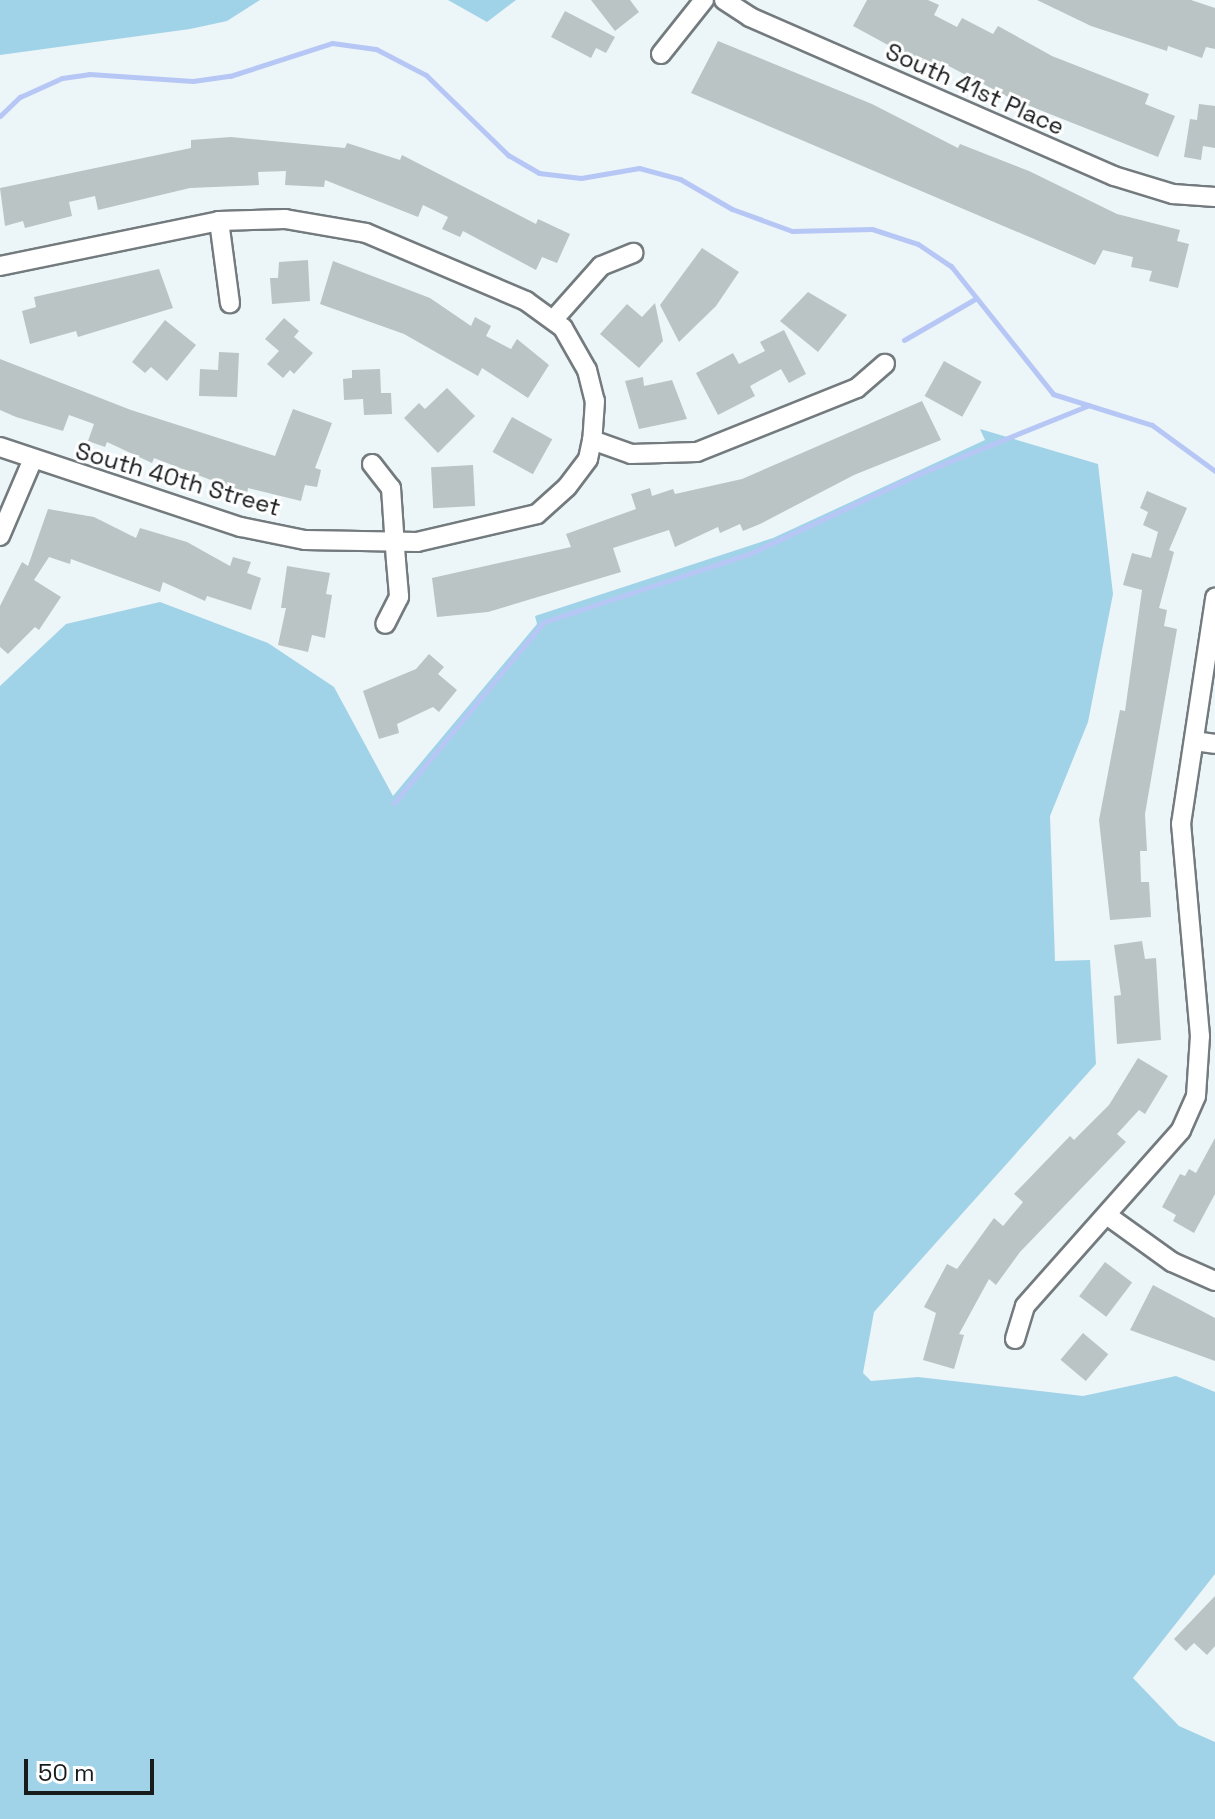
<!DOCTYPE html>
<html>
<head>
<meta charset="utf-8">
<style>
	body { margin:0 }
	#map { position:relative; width:1215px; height:1819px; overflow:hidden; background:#ecf5f8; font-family:"Space Grotesk",sans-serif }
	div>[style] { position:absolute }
	.green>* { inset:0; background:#a1d3e8 }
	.stream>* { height:5px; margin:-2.5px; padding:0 2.5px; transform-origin:2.5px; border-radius:2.5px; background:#b7c7f5 }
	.building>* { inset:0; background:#bbc4c4; transform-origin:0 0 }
	.roads { filter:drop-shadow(2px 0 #747b7e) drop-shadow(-2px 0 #747b7e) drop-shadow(0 2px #747b7e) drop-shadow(0 -2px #747b7e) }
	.minor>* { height:18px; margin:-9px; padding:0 9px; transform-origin:9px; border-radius:9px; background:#fff }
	span { translate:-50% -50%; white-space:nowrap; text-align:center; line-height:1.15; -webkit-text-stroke:6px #fff; paint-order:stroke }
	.street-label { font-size:24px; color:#181b1c }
	.scale { position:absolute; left:24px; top:1759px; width:130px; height:36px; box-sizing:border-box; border:4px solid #181b1c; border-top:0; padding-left:10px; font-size:24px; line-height:28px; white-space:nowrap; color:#181b1c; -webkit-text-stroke:6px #fff; paint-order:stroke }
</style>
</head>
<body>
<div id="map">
	<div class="green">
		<i style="clip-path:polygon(0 0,260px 0,227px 21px,190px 29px,0 55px)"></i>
		<i style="clip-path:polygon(448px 0,516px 0,487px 22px)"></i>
		<i style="clip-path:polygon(980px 429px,1098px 464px,1113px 594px,1088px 722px,1050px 816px,1055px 961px,1090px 960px,1096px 1064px,874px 1312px,863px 1373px,871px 1381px,918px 1377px,1083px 1396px,1176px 1376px,1215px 1392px,1215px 1574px,1133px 1678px,1179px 1726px,1215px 1742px,1215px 1819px,0 1819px,0 686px,66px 624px,160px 602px,268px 643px,334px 687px,393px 796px,537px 624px,535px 616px,773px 538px,985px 440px)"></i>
	</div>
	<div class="stream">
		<i style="left:0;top:116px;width:28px;rotate:-44deg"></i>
		<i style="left:20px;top:97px;width:46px;rotate:-24.3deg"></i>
		<i style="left:62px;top:78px;width:27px;rotate:-8deg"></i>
		<i style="left:89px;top:74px;width:104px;rotate:3.9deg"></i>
		<i style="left:193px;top:81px;width:37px;rotate:-8deg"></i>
		<i style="left:230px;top:76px;width:107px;rotate:-17.9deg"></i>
		<i style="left:332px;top:43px;width:44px;rotate:7.8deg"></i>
		<i style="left:376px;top:49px;width:56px;rotate:27.5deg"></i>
		<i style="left:426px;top:75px;width:115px;rotate:44.3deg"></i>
		<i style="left:508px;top:155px;width:36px;rotate:30deg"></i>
		<i style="left:539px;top:173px;width:42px;rotate:6.8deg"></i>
		<i style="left:581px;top:178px;width:59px;rotate:-9.8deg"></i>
		<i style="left:639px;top:168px;width:42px;rotate:15deg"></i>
		<i style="left:680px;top:179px;width:60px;rotate:30deg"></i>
		<i style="left:732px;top:209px;width:64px;rotate:20.1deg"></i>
		<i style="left:792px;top:231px;width:80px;rotate:-1.4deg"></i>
		<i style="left:872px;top:229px;width:48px;rotate:18.1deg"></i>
		<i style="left:918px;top:244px;width:40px;rotate:34deg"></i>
		<i style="left:951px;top:266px;width:164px;rotate:51.4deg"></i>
		<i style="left:1053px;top:394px;width:104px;rotate:17.4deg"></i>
		<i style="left:1152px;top:425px;width:78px;rotate:36.1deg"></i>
		<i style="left:904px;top:340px;width:82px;rotate:-30deg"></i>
		<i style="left:394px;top:803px;width:235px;rotate:-50.4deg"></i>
		<i style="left:544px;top:622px;width:216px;rotate:-18.4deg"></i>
		<i style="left:749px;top:554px;width:190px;rotate:-25.2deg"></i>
		<i style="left:921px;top:473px;width:181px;rotate:-22deg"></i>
	</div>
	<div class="building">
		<i style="clip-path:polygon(591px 0,630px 0,639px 12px,615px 31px)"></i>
		<i style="clip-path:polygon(867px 0,928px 0,939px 5px,934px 15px,957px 27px,962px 18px,993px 34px,998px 26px,1052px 56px,1149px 94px,1145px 104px,1175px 116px,1158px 157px,1010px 98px,941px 62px,939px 67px,888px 45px,853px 26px)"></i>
		<i style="clip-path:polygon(1037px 0,1191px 0,1215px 8px,1215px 49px,1206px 47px,1202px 58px,1168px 46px,1167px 51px,1091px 26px)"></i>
		<i style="clip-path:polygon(565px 11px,615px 37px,606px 53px,596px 48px,591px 58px,551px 37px)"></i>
		<i style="clip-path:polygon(718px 41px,872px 104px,958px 148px,960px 144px,1029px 171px,1117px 214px,1180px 230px,1177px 241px,1189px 244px,1178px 288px,1149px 281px,1152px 271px,1131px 267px,1133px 257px,1103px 250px,1095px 265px,691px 93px)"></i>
		<i style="clip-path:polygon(1199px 104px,1215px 106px,1215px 148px,1203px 146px,1201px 160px,1184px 157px,1190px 119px,1197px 120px)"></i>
		<i style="clip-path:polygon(231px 137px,345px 148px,347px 143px,400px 160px,402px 155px,536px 224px,538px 219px,570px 234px,557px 263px,542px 257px,536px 270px,463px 231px,460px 237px,442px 229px,448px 217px,423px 205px,418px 217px,325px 180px,324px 187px,285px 185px,286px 171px,258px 172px,259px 185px,190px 188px,98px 210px,95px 196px,69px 202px,72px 216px,25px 228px,23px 221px,5px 226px,0 188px,191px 148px,191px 140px)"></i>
		<i style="clip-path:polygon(702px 248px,739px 272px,716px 306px,679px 342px,660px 305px)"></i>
		<i style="clip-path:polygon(308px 260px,310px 301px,272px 304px,270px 278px,278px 278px,279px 262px)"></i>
		<i style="clip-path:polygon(333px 261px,430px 298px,471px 326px,475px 317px,491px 326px,486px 336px,511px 349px,517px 339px,549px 365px,528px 398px,482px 368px,478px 376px,404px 334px,320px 304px)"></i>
		<i style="clip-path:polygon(159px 269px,173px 308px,78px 337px,76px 331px,30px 344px,22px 311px,36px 307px,34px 297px)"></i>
		<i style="clip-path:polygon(808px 292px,847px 315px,818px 352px,780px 321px)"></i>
		<i style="clip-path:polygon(655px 303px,663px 341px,639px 368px,600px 334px,627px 304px,642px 317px)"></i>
		<i style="clip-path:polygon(284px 318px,299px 331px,294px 337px,313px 353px,294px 374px,290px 370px,283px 378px,267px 364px,279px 351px,265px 339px)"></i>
		<i style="clip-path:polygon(165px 320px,196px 345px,167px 381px,151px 367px,145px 373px,132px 362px)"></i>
		<i style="clip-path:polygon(784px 330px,806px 374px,789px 383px,781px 369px,750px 386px,755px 396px,718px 415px,696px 373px,733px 353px,739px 364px,765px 351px,760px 342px)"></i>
		<i style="clip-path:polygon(219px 352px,239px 353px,237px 397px,199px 396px,200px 369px,218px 370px)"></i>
		<i style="clip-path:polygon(0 359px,131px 410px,275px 456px,293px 409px,332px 423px,315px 468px,321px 470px,317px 487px,305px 485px,301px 501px,248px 488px,247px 494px,154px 458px,152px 463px,107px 442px,105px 447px,88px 441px,94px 424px,69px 415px,63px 431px,16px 417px,0 410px)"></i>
		<i style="left:944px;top:361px;width:43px;height:40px;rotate:29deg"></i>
		<i style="clip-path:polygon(380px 369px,381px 393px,391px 393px,392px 414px,364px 415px,363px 399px,344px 400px,343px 379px,352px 378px,352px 370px)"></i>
		<i style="clip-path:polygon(643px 377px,644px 386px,672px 380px,687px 419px,639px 429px,625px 381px)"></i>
		<i style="clip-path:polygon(447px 388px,475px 416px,438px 453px,404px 418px,419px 403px,425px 409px)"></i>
		<i style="clip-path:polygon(922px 401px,941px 440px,854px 475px,760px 524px,743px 531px,740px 524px,720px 533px,718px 527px,675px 547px,669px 530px,613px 548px,621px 572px,488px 612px,437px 617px,432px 578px,571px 547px,566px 534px,636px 509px,631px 494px,650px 488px,652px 496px,673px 489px,675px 494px,742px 479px)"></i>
		<i style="left:512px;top:417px;width:46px;height:40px;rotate:29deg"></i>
		<i style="left:473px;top:465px;width:41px;height:42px;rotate:87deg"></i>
		<i style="clip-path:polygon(1147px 491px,1187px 508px,1169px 550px,1174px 552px,1159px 608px,1167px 610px,1164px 626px,1177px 629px,1145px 814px,1147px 851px,1140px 851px,1141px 882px,1149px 882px,1151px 917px,1110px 920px,1099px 820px,1120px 710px,1125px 711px,1142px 590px,1123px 585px,1132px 553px,1151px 558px,1158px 532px,1143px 525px,1148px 512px,1140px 508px)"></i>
		<i style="clip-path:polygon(48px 509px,94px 517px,136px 538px,140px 528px,187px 542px,230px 566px,233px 557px,251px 562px,247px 573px,261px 578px,251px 610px,207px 596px,205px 601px,163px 582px,160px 592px,71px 559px,70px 564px,49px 557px,34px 580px,61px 597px,39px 630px,35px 627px,8px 654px,0 647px,0 606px,22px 562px,28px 566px)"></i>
		<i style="clip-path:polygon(287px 566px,330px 573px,326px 594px,332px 595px,325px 638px,312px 635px,308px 652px,278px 645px,286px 608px,281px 608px)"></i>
		<i style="clip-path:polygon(429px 654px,444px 667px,438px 674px,457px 690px,439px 712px,433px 707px,397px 724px,399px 733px,379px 739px,363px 691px,416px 669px)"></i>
		<i style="clip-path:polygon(1142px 941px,1145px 959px,1156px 958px,1161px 1040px,1117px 1044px,1114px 996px,1121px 995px,1114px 945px)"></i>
		<i style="clip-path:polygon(1138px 1058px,1168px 1076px,1145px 1114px,1139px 1110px,1117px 1134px,1126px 1142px,1020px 1252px,996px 1285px,989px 1279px,959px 1334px,964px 1335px,954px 1369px,923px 1360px,936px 1313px,924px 1307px,947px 1264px,957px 1269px,994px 1218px,1003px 1226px,1023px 1202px,1014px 1194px,1070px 1136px,1074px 1140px,1109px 1105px)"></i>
		<i style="clip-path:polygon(1215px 1138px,1215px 1194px,1194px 1233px,1173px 1221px,1176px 1215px,1162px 1207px,1180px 1174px,1185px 1176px,1189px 1169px,1196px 1173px)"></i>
		<i style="left:1105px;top:1262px;width:34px;height:43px;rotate:37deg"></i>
		<i style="clip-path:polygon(1153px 1285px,1215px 1318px,1215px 1361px,1130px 1330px)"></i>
		<i style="left:1083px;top:1333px;width:33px;height:35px;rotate:40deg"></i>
		<i style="clip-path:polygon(1215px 1596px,1215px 1646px,1207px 1655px,1194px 1643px,1186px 1651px,1174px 1639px)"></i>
	</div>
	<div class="roads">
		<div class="minor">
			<i style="left:724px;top:0;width:31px;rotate:33deg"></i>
			<i style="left:750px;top:17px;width:397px;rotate:23.6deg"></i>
			<i style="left:1114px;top:176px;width:62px;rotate:17deg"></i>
			<i style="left:1173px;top:194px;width:42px;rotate:4.1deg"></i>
			<i style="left:661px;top:54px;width:69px;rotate:-51.5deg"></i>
			<i style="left:219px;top:221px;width:83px;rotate:82.4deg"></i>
			<i style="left:0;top:266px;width:224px;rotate:-11.6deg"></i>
			<i style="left:219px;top:221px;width:66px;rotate:-1.7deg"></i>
			<i style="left:285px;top:219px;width:82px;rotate:9.8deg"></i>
			<i style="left:366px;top:233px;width:174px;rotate:23deg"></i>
			<i style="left:526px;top:301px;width:46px;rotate:36.1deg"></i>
			<i style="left:563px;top:328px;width:48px;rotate:60.3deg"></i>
			<i style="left:587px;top:370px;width:32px;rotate:76deg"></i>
			<i style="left:595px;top:401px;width:39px;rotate:94deg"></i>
			<i style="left:554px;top:319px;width:71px;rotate:-48.4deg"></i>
			<i style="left:601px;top:266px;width:35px;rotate:-22deg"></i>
			<i style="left:0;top:447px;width:254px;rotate:18.4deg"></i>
			<i style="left:241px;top:527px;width:65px;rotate:11.5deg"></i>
			<i style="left:305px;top:540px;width:112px;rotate:1deg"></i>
			<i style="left:417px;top:542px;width:123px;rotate:-13.1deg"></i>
			<i style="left:537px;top:514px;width:40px;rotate:-42deg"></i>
			<i style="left:567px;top:487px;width:35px;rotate:-53deg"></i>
			<i style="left:588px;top:459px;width:19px;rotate:-78deg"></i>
			<i style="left:592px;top:440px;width:41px;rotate:19.7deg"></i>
			<i style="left:631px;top:454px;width:66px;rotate:-1.7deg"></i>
			<i style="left:697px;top:452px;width:172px;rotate:-21.8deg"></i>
			<i style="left:857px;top:388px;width:37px;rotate:-41deg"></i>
			<i style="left:372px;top:464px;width:31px;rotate:52deg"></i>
			<i style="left:391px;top:488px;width:73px;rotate:86.1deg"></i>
			<i style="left:396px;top:561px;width:36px;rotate:85deg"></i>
			<i style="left:399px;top:597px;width:30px;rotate:117deg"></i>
			<i style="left:0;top:536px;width:84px;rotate:-66.8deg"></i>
			<i style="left:1194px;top:741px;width:21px;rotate:8deg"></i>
			<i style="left:1108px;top:1216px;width:79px;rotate:35.7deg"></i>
			<i style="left:1172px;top:1262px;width:47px;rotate:23.8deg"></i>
			<i style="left:1015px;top:1339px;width:34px;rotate:-73deg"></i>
			<i style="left:1025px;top:1306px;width:235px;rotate:-48.4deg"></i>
			<i style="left:1181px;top:1130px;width:37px;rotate:-66deg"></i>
			<i style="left:1196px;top:1096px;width:60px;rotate:-86.2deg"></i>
			<i style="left:1200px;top:1036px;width:213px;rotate:-95.1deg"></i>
			<i style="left:1181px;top:824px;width:229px;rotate:-81.4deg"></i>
		</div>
	</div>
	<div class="street-label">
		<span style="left:975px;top:89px;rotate:24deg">South 41st Place</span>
		<span style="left:178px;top:479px;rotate:16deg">South 40th Street</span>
	</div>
	<div class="scale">50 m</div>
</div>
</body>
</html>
